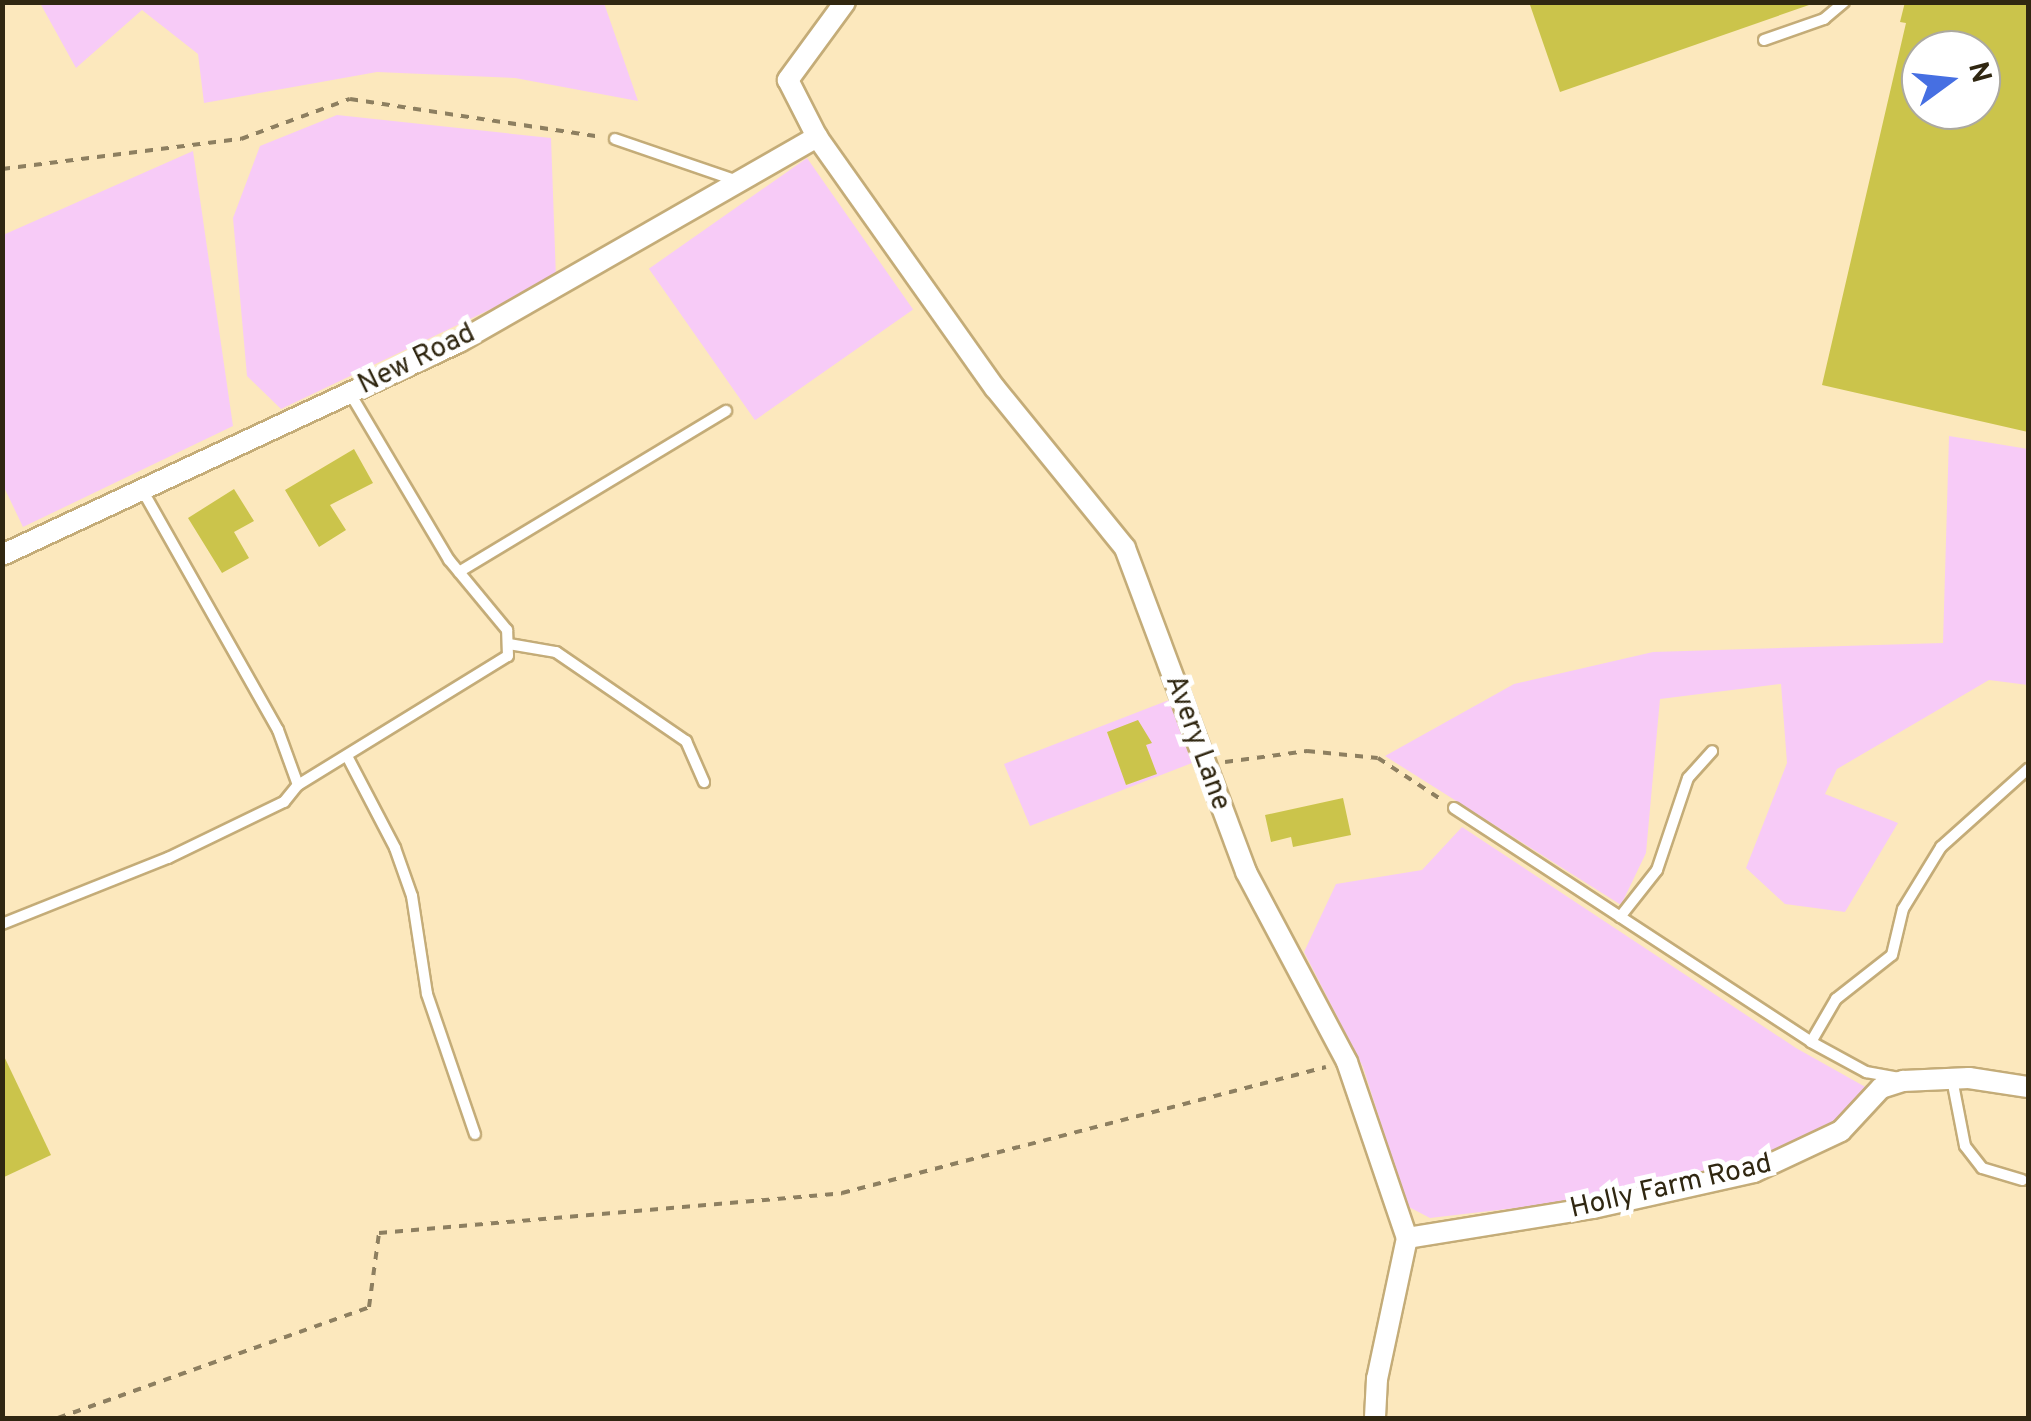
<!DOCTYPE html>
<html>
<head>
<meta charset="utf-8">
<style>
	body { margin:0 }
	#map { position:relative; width:2031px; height:1421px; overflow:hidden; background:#fce8bd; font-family:Overpass,sans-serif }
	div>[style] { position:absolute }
	.green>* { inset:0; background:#f7cbf7; transform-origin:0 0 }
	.building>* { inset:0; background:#cbc44b }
	.path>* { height:4px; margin-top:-2px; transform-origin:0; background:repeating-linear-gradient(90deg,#8d7f60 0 8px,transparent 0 16px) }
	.roads { filter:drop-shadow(2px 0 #c4ac78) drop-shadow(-2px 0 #c4ac78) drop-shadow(0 2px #c4ac78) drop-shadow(0 -2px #c4ac78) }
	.lane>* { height:10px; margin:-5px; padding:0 5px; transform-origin:5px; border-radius:5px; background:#fff }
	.street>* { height:20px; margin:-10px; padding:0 10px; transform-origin:10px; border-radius:10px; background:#fff }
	span { translate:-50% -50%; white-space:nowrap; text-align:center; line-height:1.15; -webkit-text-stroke:10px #fff; paint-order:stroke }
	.street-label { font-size:28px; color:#302711 }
	.frame { position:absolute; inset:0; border:5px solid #302711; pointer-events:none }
	.north { position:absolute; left:1901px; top:30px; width:100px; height:100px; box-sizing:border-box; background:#fff; border:2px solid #aca9a0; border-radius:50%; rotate:75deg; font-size:28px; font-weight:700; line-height:40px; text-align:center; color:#302711 }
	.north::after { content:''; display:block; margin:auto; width:35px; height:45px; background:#466fe2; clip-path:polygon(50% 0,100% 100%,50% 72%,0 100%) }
</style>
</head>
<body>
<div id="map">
	<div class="green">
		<i style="clip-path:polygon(40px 3px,604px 3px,638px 101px,515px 78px,377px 72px,204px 103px,198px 54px,142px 10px,76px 68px)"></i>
		<i style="clip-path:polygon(337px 115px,551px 138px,556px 278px,281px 409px,247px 376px,233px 218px,260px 146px)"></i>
		<i style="clip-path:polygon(193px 151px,233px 426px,23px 527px,3px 485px,3px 235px)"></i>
		<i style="left:807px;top:158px;width:185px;height:193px;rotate:55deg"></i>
		<i style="clip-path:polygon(1949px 436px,2028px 449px,2028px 685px,1989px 680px,1837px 769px,1825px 794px,1898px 823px,1845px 912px,1785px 904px,1746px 868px,1787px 763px,1781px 684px,1660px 699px,1646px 853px,1621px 905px,1385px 756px,1514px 684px,1653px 652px,1943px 643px)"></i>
		<i style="clip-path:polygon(evenodd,1169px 700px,1192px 763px,1030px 826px,1004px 764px,1169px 700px,1138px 721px,1151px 742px,1146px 745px,1156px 773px,1127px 785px,1107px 733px,1138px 721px)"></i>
		<i style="clip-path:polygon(1462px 827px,1796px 1048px,1869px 1089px,1836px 1123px,1758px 1162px,1601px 1198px,1430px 1218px,1407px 1206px,1363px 1067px,1304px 952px,1336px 884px,1422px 870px)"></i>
	</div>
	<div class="building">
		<i style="clip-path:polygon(1529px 2px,1808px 2px,1809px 5px,1560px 92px)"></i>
		<i style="clip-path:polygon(evenodd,1905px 2px,2028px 2px,2028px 432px,1822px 385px,1906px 23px,1900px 22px,1905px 2px,1921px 50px,1981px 50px,1981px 110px,1921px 110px,1921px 50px)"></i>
		<i style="clip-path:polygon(354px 449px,373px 483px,330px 505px,346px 530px,319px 547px,285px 490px)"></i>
		<i style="clip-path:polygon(234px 489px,254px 521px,234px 532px,249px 558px,222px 573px,188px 518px)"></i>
		<i style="clip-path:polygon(1138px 720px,1152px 743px,1146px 745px,1157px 774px,1126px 785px,1107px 732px)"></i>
		<i style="clip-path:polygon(1343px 798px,1351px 835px,1293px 847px,1291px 837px,1271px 842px,1265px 815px)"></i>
		<i style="clip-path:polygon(2px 1052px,51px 1155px,2px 1178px)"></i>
	</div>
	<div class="path">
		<i style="left:2px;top:169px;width:241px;rotate:-7.2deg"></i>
		<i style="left:241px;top:139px;width:116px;rotate:-20.2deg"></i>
		<i style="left:350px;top:99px;width:253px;rotate:8.6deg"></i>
		<i style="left:1225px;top:762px;width:83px;rotate:-7.6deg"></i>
		<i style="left:1307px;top:751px;width:71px;rotate:5.6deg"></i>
		<i style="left:1378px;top:758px;width:77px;rotate:33.3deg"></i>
		<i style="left:58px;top:1418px;width:330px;rotate:-19.6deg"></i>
		<i style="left:369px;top:1307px;width:75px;rotate:-82.3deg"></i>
		<i style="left:379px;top:1233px;width:465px;rotate:-4.9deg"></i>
		<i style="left:842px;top:1193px;width:500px;rotate:-14.59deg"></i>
	</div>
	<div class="roads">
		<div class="lane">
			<i style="left:1764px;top:40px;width:64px;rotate:-19.3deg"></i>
			<i style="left:1824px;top:19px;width:26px;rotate:-40deg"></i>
			<i style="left:615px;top:139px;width:130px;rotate:18.9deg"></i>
			<i style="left:459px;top:572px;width:312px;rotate:-31.1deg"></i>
			<i style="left:509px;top:644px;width:48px;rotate:9.7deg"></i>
			<i style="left:556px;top:652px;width:158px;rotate:34.4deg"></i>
			<i style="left:686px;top:741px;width:45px;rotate:66.3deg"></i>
			<i style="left:347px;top:756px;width:104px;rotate:62.4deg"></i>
			<i style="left:395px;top:848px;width:51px;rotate:70.5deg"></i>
			<i style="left:412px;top:896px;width:99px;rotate:81.3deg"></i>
			<i style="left:427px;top:994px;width:148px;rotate:71.1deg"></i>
			<i style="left:298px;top:785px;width:246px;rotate:-31.6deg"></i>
			<i style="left:508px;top:656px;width:26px;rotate:-92deg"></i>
			<i style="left:507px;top:630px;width:91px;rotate:-129.6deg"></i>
			<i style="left:449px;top:560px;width:194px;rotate:-120.7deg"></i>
			<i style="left:1454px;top:808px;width:427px;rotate:33.2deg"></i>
			<i style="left:1811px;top:1042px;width:63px;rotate:28.6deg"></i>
			<i style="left:1866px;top:1072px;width:35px;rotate:10deg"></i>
			<i style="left:1620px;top:917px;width:60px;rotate:-51.8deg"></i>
			<i style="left:1657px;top:870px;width:97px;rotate:-71.4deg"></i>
			<i style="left:1688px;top:778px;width:36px;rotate:-48deg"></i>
			<i style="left:2px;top:924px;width:179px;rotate:-21.7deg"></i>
			<i style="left:168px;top:858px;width:129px;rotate:-25.8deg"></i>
			<i style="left:284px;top:802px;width:22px;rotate:-51deg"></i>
			<i style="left:298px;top:785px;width:59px;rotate:-110deg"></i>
			<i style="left:278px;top:730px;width:276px;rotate:-119.5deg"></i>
			<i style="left:1811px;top:1042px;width:50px;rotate:-59.8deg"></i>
			<i style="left:1836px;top:999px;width:71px;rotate:-38.2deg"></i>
			<i style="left:1892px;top:955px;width:47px;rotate:-76.6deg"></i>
			<i style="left:1903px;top:909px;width:73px;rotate:-58.5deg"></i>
			<i style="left:1941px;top:847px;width:117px;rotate:-41.9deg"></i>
			<i style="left:1952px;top:1079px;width:68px;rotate:79deg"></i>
			<i style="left:1965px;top:1146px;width:28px;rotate:52deg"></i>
			<i style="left:1982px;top:1168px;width:42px;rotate:16.7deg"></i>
		</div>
		<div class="street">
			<i style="left:845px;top:2px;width:97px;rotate:126.2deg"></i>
			<i style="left:788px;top:80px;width:64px;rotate:63deg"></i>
			<i style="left:817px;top:137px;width:308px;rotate:54.7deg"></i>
			<i style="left:995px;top:388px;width:206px;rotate:50.9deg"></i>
			<i style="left:1125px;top:548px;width:346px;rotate:69.5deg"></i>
			<i style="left:1246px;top:872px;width:215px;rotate:62deg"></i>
			<i style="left:1347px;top:1062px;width:186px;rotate:71.2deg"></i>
			<i style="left:1407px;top:1238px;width:144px;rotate:102deg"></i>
			<i style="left:1377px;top:1379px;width:39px;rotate:93deg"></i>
			<i style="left:2px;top:555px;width:504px;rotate:-24.99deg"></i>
			<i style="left:459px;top:342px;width:413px;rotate:-29.8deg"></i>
			<i style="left:1407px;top:1238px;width:188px;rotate:-9.2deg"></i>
			<i style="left:1593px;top:1208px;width:165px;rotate:-12.6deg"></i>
			<i style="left:1754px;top:1172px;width:96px;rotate:-25.2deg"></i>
			<i style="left:1841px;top:1131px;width:59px;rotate:-47.1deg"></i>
			<i style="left:1881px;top:1088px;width:23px;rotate:-18deg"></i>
			<i style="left:1903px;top:1081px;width:66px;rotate:-2.6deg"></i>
			<i style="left:1969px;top:1078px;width:60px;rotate:8.7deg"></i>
		</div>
	</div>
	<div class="street-label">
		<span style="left:417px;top:360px;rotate:-26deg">New Road</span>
		<span style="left:1197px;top:743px;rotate:70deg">Avery Lane</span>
		<span style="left:1671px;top:1187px;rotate:-13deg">Holly Farm Road</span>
	</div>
	<div class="frame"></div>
	<div class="north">N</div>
</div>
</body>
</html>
